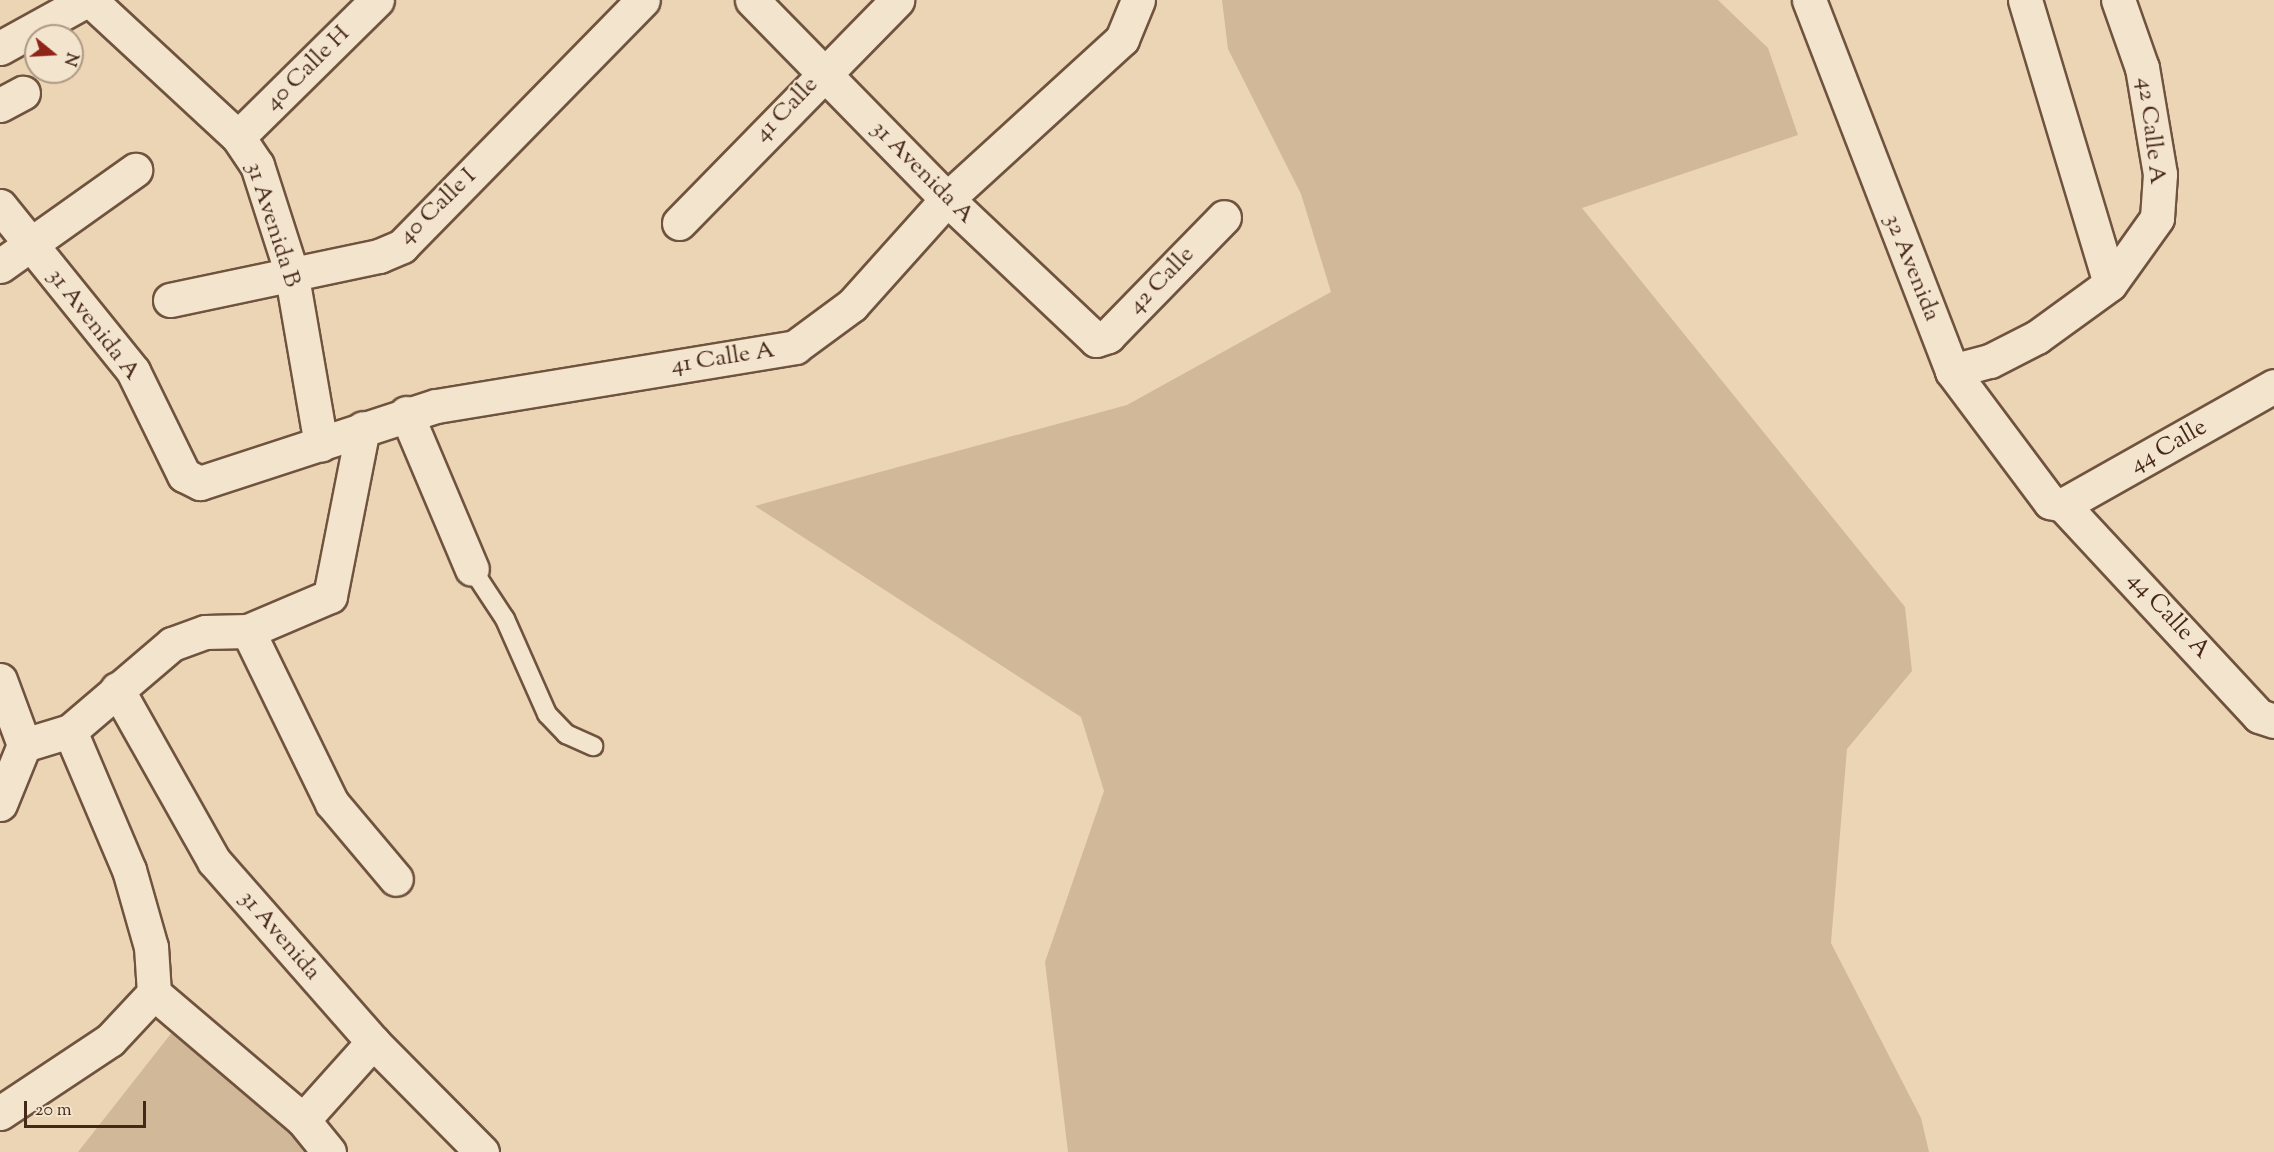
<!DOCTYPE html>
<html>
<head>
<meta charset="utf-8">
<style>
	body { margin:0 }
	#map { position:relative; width:2274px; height:1152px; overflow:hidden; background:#ecd5b4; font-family:"Sorts Mill Goudy",serif }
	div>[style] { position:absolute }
	.green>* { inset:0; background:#d0b899 }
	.roads { filter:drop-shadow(2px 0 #70533f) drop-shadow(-2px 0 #70533f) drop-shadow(0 2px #70533f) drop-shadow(0 -2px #70533f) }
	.lane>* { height:18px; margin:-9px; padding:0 9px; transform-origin:9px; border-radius:9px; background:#f3e4ce }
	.street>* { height:33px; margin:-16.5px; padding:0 16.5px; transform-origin:16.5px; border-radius:16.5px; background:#f3e4ce }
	span { translate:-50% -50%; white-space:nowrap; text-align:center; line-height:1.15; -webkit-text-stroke:4.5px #f3e4ce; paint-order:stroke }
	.street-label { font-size:24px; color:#462818 }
	.north { position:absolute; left:24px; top:24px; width:60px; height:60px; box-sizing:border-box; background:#f3e4ce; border:2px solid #ae9985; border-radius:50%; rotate:108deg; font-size:16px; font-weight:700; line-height:24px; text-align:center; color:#462818 }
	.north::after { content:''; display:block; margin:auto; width:21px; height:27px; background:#8f2418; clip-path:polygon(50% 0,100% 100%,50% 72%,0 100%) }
	.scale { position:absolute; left:24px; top:1101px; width:122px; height:27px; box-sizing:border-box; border:3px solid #462818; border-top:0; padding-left:8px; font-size:18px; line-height:21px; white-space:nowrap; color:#462818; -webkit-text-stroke:4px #f3e4ce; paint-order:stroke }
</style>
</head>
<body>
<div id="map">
	<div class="green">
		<i style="clip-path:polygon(1222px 0,1718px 0,1768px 48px,1798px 135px,1582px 208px,1905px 607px,1912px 671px,1847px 749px,1831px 943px,1921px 1118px,1929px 1152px,1068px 1152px,1045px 962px,1104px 791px,1081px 717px,755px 506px,1127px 405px,1331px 292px,1301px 194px,1228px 49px)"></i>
		<i style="clip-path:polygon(173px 1031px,310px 1113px,321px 1152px,78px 1152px)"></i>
	</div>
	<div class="roads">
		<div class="lane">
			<i style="left:472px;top:569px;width:60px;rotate:56.6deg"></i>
			<i style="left:505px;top:619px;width:104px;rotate:66.1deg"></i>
			<i style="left:547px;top:714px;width:28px;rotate:46deg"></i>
			<i style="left:566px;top:734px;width:30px;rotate:24deg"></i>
		</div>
		<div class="street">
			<i style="left:90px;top:0;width:202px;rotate:42.8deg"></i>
			<i style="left:238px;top:137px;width:34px;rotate:56deg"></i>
			<i style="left:257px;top:165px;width:111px;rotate:72.2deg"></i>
			<i style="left:291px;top:271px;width:176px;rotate:80.2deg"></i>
			<i style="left:752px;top:0;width:279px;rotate:45.6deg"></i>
			<i style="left:947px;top:199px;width:205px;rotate:43.4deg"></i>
			<i style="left:1096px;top:340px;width:13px;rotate:-18deg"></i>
			<i style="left:1108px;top:336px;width:166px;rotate:-45.7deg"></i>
			<i style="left:1809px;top:0;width:398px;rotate:68.9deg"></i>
			<i style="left:1952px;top:371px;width:164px;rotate:53.2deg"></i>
			<i style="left:2050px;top:502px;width:13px;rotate:13deg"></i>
			<i style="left:2025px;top:0;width:296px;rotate:73.3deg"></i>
			<i style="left:0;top:48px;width:99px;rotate:-28.9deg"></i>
			<i style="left:0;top:105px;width:26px;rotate:-28deg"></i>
			<i style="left:238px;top:137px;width:195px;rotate:-44.6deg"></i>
			<i style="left:0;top:206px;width:212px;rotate:51.1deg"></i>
			<i style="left:133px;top:371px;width:116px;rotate:63.9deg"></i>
			<i style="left:184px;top:475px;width:18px;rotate:27deg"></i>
			<i style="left:200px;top:483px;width:248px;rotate:-18.1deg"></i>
			<i style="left:436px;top:406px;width:364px;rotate:-9.3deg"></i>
			<i style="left:795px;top:347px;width:71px;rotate:-36.4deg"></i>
			<i style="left:852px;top:305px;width:142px;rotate:-48.1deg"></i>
			<i style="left:947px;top:199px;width:237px;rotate:-42.4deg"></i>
			<i style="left:1122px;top:39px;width:42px;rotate:-67.7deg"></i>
			<i style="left:679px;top:223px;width:312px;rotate:-45.6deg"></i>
			<i style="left:0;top:266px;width:166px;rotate:-35.4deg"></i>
			<i style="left:170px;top:300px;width:214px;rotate:-11.9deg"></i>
			<i style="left:379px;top:256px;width:25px;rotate:-23deg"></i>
			<i style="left:402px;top:246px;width:344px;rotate:-45.6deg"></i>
			<i style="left:1952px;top:371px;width:39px;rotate:-15deg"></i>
			<i style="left:1990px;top:361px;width:53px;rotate:-27.1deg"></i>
			<i style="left:2037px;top:337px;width:90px;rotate:-36deg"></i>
			<i style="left:2110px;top:284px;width:81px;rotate:-54.5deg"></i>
			<i style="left:2157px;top:218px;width:44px;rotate:-86.1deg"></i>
			<i style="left:2160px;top:174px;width:108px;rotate:-99.6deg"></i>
			<i style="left:2142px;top:68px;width:72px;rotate:-109.4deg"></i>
			<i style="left:406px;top:413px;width:169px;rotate:67.1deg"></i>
			<i style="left:2063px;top:505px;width:288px;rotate:47.1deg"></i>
			<i style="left:2259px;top:716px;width:16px;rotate:18deg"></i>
			<i style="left:2063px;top:505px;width:242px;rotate:-29.4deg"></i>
			<i style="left:248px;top:631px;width:191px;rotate:64deg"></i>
			<i style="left:332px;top:803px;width:99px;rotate:49.9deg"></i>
			<i style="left:0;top:680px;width:69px;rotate:69.7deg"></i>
			<i style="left:117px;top:689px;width:197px;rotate:60.6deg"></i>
			<i style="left:214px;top:861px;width:241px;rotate:48.7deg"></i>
			<i style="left:373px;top:1042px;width:155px;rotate:45.3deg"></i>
			<i style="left:0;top:804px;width:64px;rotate:-67.9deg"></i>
			<i style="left:24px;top:745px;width:48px;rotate:-16.9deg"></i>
			<i style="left:0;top:1113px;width:132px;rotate:-33.6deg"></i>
			<i style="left:110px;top:1040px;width:64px;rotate:-46.9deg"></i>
			<i style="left:303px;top:1120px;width:105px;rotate:-48.1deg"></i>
			<i style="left:329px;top:1152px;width:41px;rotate:-129.1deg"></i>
			<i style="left:303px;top:1120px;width:196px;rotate:-139.6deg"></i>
			<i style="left:154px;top:993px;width:46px;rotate:-93.7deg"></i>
			<i style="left:151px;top:947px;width:80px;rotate:-105.9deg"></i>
			<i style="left:129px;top:870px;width:151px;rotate:-113deg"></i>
			<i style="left:70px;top:731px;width:134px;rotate:-40.5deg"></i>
			<i style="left:172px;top:644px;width:35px;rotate:-20deg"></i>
			<i style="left:205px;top:632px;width:43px;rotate:-1.3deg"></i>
			<i style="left:248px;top:631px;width:89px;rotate:-23.1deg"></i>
			<i style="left:330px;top:596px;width:171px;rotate:-78.9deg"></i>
		</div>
	</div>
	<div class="street-label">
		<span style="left:308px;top:69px;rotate:-45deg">40 Calle H</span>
		<span style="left:787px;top:110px;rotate:-46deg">41 Calle</span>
		<span style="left:2150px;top:131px;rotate:83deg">42 Calle A</span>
		<span style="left:922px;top:173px;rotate:45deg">31 Avenida A</span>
		<span style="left:438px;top:207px;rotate:-44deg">40 Calle I</span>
		<span style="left:272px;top:225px;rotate:72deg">31 Avenida B</span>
		<span style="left:1911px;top:268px;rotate:68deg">32 Avenida</span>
		<span style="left:1162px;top:281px;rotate:-46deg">42 Calle</span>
		<span style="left:93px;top:325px;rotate:52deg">31 Avenida A</span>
		<span style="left:723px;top:359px;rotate:-9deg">41 Calle A</span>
		<span style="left:2169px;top:447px;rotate:-30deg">44 Calle</span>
		<span style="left:2168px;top:616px;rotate:47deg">44 Calle A</span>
		<span style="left:279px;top:936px;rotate:49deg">31 Avenida</span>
	</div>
	<div class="north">N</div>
	<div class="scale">20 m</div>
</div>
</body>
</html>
